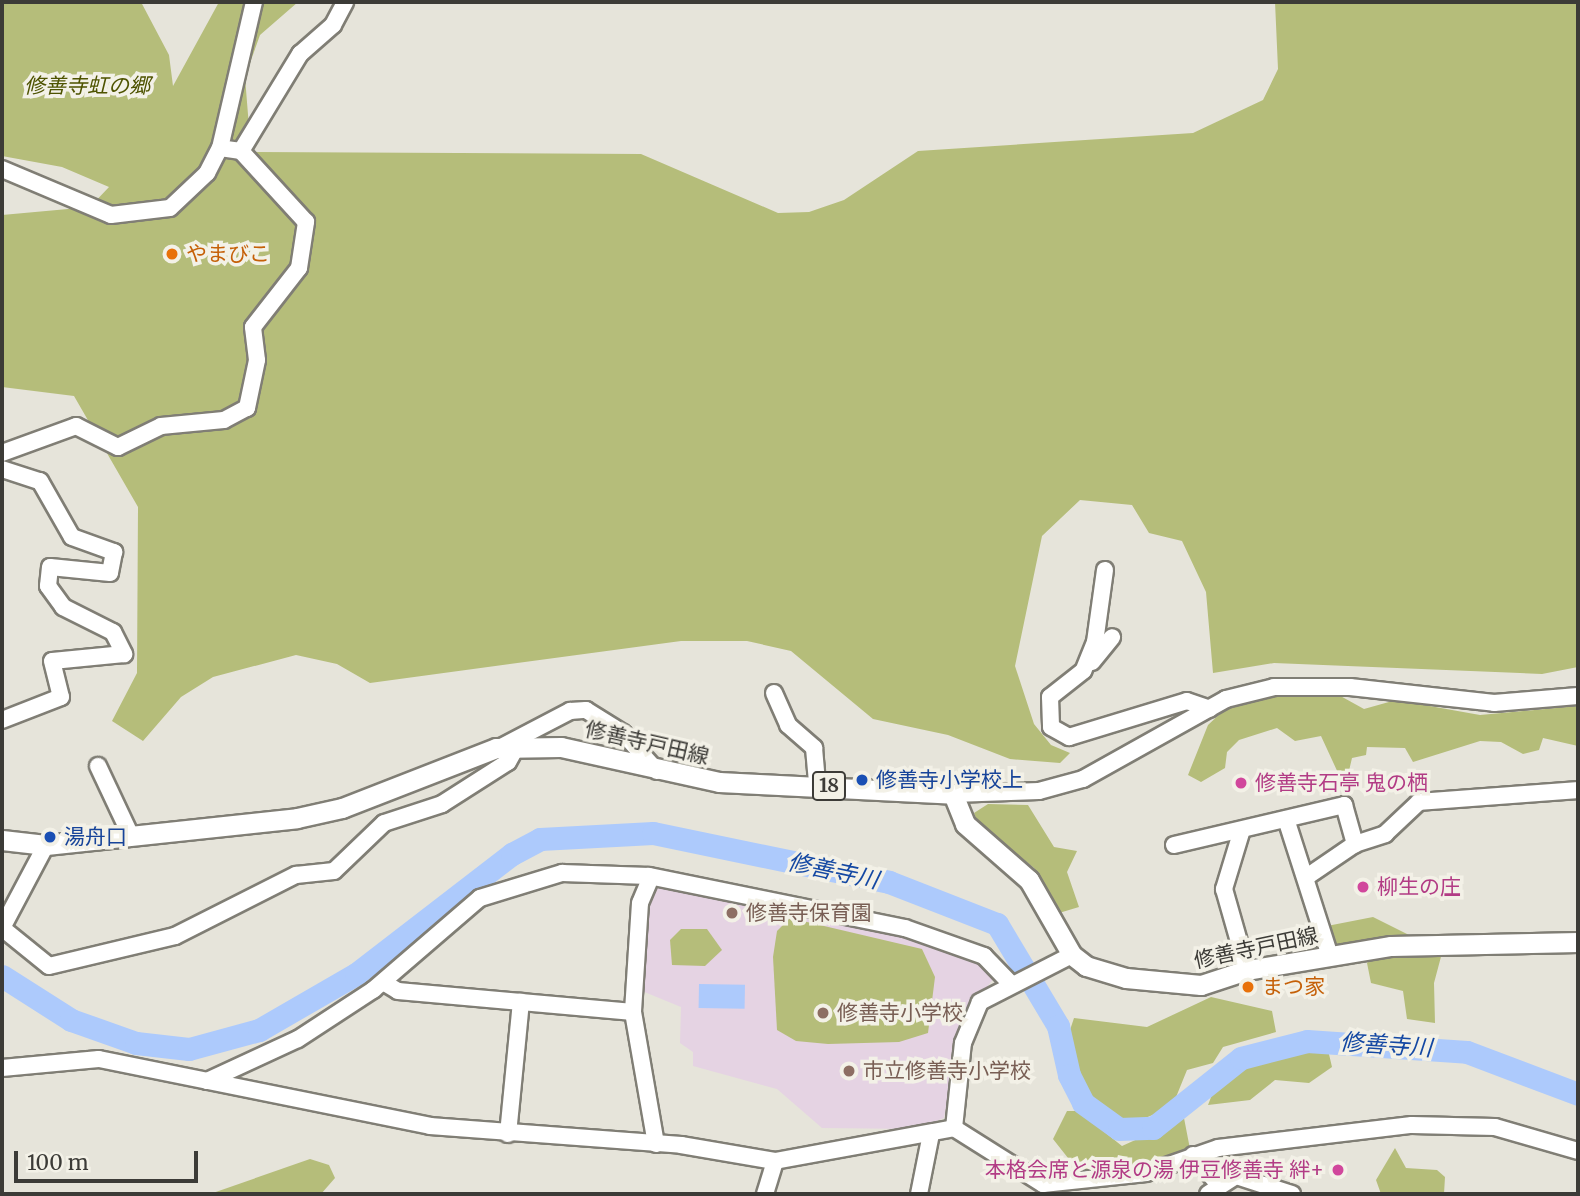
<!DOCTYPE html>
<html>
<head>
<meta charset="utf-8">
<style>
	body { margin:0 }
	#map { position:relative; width:1580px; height:1196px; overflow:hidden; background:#e6e4da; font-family:Merriweather,"Noto Sans JP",serif }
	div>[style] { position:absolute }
	.education>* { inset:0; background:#e5d3e3 }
	.green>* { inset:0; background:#b5bd7a }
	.water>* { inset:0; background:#adcafc; transform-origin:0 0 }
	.river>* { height:23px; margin:-11.5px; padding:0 11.5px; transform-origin:11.5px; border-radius:11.5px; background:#adcafc }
	.roads { filter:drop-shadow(2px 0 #807e75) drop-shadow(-2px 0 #807e75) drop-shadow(0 2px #807e75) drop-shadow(0 -2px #807e75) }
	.minor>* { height:16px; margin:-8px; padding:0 8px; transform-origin:8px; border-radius:8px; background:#fff }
	.major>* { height:19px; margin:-9.5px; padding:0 9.5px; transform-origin:9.5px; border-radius:9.5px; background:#fff }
	.dots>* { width:19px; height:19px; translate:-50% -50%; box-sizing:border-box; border:4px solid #f3f1e7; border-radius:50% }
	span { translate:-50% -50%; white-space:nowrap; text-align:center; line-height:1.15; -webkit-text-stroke:7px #f3f1e7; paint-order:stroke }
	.shield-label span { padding:2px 5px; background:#f3f1e7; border:2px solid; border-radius:5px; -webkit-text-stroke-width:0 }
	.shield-label { font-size:19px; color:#3c3b37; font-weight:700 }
	.park-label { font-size:21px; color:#4e5301; font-style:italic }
	.food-label { font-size:21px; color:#c56008 }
	.left { translate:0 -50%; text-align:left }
	.street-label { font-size:21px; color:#3c3b37 }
	.transit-label { font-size:21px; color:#164399 }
	.hotel-label { font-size:21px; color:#b23c85 }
	.right { translate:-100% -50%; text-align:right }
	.education-label { font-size:21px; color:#785e54 }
	.water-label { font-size:23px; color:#1448a3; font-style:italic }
	.frame { position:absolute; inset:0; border:4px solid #3c3b37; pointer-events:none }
	.scale { position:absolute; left:14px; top:1151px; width:184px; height:32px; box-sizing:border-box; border:4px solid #3c3b37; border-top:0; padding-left:9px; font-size:21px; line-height:24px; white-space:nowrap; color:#3c3b37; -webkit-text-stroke:5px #f3f1e7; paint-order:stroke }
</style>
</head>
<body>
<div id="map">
	<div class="education">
		<i style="clip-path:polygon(655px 885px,921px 936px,982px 958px,996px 976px,961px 1018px,944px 1118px,915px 1129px,822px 1128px,777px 1089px,693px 1066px,693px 1052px,680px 1043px,681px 1007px,642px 991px,644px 911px)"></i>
	</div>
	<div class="green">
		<i style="clip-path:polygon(2px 2px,141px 2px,169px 55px,173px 86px,219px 2px,298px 2px,260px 35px,245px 77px,251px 152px,641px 154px,778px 213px,809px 212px,844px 200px,918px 151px,1193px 133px,1263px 100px,1278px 69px,1275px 2px,1578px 2px,1578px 667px,1542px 674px,1274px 663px,1213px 673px,1206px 592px,1182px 541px,1149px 533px,1132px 505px,1080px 500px,1042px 536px,1015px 666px,1034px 724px,1051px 745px,1070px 753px,1060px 763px,1010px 759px,948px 735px,873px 719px,791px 651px,747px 641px,681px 641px,370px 683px,337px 664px,296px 655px,213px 677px,181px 697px,143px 741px,112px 721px,137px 673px,138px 507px,74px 396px,2px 387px,2px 215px,90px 207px,109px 187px,62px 167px,2px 156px)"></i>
		<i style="clip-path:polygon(1335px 693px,1364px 709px,1396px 700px,1480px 715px,1578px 706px,1578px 746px,1543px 738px,1539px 750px,1523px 754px,1501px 742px,1480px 741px,1413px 762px,1405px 748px,1367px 747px,1366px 755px,1352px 758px,1348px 775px,1339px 775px,1321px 736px,1295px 741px,1277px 728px,1239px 740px,1227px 752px,1225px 768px,1201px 782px,1188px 775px,1208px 725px,1224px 710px,1261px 697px)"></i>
		<i style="clip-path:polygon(988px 804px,1028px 805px,1054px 847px,1077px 851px,1067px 872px,1079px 907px,1059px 913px,1034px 868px,978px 823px,974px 813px)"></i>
		<i style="clip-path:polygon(1373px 917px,1413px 937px,1334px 948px,1327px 926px)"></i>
		<i style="clip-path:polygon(790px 918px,922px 949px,935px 977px,928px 1033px,899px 1042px,828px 1044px,796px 1041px,777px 1030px,773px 957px,777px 931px)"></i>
		<i style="clip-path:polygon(681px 929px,707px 929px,722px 950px,705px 966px,672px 965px,670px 940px)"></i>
		<i style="clip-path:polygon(1375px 953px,1442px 953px,1434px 983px,1435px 1023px,1407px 1019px,1403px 991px,1371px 983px,1367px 963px)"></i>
		<i style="clip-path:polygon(1211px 997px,1272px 1011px,1276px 1032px,1223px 1047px,1213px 1063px,1187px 1070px,1172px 1107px,1133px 1123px,1104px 1114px,1083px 1090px,1069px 1033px,1074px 1018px,1147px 1027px)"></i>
		<i style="clip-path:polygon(1308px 1048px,1328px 1050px,1332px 1067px,1309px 1083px,1275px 1080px,1250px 1100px,1208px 1105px,1215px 1087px,1235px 1070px)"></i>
		<i style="clip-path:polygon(1067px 1111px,1078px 1111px,1122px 1146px,1184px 1118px,1190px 1149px,1159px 1164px,1088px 1177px,1083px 1164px,1068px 1158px,1053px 1139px)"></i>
		<i style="clip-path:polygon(1395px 1148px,1406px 1168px,1437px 1170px,1445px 1177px,1444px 1194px,1381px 1194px,1376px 1180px)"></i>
		<i style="clip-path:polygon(310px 1159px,329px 1165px,335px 1178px,321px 1194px,210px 1194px)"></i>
	</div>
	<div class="water">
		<i style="left:699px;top:984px;width:46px;height:24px;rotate:1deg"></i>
	</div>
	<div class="river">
		<i style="left:2px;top:976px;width:82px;rotate:32.5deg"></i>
		<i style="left:71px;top:1020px;width:69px;rotate:19.5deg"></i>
		<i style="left:136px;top:1043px;width:53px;rotate:6.5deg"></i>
		<i style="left:189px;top:1049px;width:73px;rotate:-15.2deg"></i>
		<i style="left:259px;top:1030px;width:112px;rotate:-30deg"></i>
		<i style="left:356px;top:974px;width:197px;rotate:-37.6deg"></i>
		<i style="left:512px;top:854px;width:32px;rotate:-28deg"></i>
		<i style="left:540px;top:839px;width:113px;rotate:-3deg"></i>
		<i style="left:653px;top:833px;width:241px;rotate:11.7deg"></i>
		<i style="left:889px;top:882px;width:116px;rotate:21.3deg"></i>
		<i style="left:997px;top:924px;width:119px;rotate:59.1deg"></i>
		<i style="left:1058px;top:1026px;width:50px;rotate:77.3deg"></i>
		<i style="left:1069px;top:1075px;width:31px;rotate:63deg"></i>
		<i style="left:1083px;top:1103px;width:44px;rotate:35.8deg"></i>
		<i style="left:1119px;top:1129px;width:34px;rotate:-2deg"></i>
		<i style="left:1153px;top:1128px;width:112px;rotate:-38.5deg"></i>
		<i style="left:1241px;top:1058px;width:68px;rotate:-14.4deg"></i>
		<i style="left:1307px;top:1041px;width:160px;rotate:3.9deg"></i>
		<i style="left:1467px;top:1052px;width:119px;rotate:20.7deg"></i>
	</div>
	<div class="roads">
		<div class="minor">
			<i style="left:241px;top:151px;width:114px;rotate:-58.7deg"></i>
			<i style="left:300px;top:54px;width:44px;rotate:-41.3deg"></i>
			<i style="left:333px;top:25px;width:26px;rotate:-62deg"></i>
			<i style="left:2px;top:169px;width:118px;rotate:22.9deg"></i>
			<i style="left:111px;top:215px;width:59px;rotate:-6.8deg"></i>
			<i style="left:170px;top:208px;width:51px;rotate:-43.4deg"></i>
			<i style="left:207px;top:173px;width:28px;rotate:-63deg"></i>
			<i style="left:220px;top:148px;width:150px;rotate:-76.9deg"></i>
			<i style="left:2px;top:453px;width:79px;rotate:-20deg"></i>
			<i style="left:76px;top:426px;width:47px;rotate:26.6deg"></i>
			<i style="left:118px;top:447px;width:48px;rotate:-26deg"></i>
			<i style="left:161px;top:426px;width:63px;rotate:-5.4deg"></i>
			<i style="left:224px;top:420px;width:26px;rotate:-28deg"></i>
			<i style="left:247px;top:408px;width:49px;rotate:-78.2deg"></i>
			<i style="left:257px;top:360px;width:33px;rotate:-97deg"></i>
			<i style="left:253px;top:327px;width:75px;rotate:-52.1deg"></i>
			<i style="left:299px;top:268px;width:47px;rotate:-81.3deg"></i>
			<i style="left:306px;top:222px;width:96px;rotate:-132.5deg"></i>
			<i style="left:241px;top:151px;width:21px;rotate:-172deg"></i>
			<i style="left:2px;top:469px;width:40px;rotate:18deg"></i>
			<i style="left:40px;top:481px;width:64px;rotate:60.3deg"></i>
			<i style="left:72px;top:537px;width:45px;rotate:19.7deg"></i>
			<i style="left:114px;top:552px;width:21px;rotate:101deg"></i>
			<i style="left:110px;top:573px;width:60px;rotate:-174.3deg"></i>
			<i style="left:50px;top:567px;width:19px;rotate:96deg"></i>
			<i style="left:48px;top:586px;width:26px;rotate:54deg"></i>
			<i style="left:63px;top:607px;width:56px;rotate:26.6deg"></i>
			<i style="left:113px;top:632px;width:25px;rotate:63deg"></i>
			<i style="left:124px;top:654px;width:72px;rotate:174.4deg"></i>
			<i style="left:52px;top:661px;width:37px;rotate:76deg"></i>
			<i style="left:61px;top:697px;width:63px;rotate:158.7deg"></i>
			<i style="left:1105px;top:570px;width:73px;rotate:97.9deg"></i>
			<i style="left:1095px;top:642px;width:31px;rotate:112deg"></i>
			<i style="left:1083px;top:671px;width:42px;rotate:141.8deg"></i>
			<i style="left:1050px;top:697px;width:30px;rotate:88deg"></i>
			<i style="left:1051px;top:727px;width:21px;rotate:29deg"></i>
			<i style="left:1069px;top:737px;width:123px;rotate:-17deg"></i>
			<i style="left:1187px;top:701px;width:24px;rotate:19deg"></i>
			<i style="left:1092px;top:662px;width:32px;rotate:-51deg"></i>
			<i style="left:774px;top:693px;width:35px;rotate:66deg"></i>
			<i style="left:788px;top:725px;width:35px;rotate:41deg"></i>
			<i style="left:814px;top:748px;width:37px;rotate:85deg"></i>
			<i style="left:503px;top:746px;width:76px;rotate:-27.6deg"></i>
			<i style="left:570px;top:711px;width:16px;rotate:-4deg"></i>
			<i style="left:586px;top:710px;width:44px;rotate:31.9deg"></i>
			<i style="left:623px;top:733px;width:51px;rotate:48.2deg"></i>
			<i style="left:98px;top:766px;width:77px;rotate:64.8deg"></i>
			<i style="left:953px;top:794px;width:86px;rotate:-2deg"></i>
			<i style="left:1039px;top:791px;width:46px;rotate:-15.3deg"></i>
			<i style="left:1083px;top:779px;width:164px;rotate:-29.2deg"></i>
			<i style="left:1226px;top:699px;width:49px;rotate:-14deg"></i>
			<i style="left:1274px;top:687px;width:76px"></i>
			<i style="left:1350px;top:687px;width:145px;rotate:6.3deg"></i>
			<i style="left:1494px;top:703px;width:84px;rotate:-4.8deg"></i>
			<i style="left:1286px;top:819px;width:144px;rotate:72.2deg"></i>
			<i style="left:1241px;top:833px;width:59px;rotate:106.9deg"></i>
			<i style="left:1224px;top:889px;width:84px;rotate:74.1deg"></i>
			<i style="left:1174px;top:845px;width:175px;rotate:-13.2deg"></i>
			<i style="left:1344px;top:805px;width:41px;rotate:74.2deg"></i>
			<i style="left:1308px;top:876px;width:57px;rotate:-34.2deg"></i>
			<i style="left:1355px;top:844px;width:32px;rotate:-18deg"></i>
			<i style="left:1385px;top:834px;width:47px;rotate:-43.3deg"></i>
			<i style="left:1419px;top:802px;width:159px;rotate:-4.3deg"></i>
			<i style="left:651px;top:877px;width:28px;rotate:113deg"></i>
			<i style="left:640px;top:903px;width:109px;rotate:93.7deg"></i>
			<i style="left:633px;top:1012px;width:134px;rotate:80.1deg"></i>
			<i style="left:2px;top:928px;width:60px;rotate:39deg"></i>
			<i style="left:49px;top:966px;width:130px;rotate:-13.4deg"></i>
			<i style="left:175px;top:936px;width:136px;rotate:-26.8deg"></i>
			<i style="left:296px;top:875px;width:38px;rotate:-6deg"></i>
			<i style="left:334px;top:871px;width:69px;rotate:-43.8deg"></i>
			<i style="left:384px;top:823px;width:61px;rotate:-18.1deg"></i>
			<i style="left:442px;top:804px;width:78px;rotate:-32.5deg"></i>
			<i style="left:508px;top:762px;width:18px;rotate:-61deg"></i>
			<i style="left:2px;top:928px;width:94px;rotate:-62.1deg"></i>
			<i style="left:383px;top:982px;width:17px;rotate:31deg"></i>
			<i style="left:398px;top:991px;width:236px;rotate:5.1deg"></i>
			<i style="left:2px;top:1068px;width:97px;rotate:-5.3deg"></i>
			<i style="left:99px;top:1059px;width:338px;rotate:11.4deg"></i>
			<i style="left:430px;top:1126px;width:252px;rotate:4.3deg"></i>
			<i style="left:681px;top:1145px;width:95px;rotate:9.7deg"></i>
			<i style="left:775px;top:1161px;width:182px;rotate:-10.4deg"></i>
			<i style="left:954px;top:1128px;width:105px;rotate:32.2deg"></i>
			<i style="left:1043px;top:1184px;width:104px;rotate:-6.1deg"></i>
			<i style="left:1146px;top:1173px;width:76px;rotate:-19.1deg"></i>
			<i style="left:1218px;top:1148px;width:195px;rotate:-6.8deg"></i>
			<i style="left:1412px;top:1125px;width:83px;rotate:1.4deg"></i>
			<i style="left:1495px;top:1127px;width:86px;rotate:16.1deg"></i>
			<i style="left:207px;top:1081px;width:100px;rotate:-24.8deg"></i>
			<i style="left:298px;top:1039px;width:90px;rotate:-33.2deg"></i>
			<i style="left:373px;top:990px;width:141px;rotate:-40.7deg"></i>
			<i style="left:480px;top:898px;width:86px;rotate:-17deg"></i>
			<i style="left:562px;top:873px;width:87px;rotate:2deg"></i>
			<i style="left:649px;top:876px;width:261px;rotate:11.5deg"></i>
			<i style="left:905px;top:928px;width:84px;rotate:19.5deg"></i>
			<i style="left:984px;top:956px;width:36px;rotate:46deg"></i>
			<i style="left:954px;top:1128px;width:85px;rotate:-84deg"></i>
			<i style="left:963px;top:1043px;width:44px;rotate:-67.5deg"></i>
			<i style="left:980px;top:1002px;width:103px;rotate:-27.1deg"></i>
			<i style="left:508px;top:1134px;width:133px;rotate:-84.4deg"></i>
			<i style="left:1193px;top:1155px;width:37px;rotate:49deg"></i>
			<i style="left:765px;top:1194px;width:34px;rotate:-73deg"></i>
			<i style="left:919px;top:1194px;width:61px;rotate:-78.7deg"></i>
			<i style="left:1208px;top:1194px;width:33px;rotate:-33deg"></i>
			<i style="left:1236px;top:1176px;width:59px;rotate:17.8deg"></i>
		</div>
		<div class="major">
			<i style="left:2px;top:840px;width:44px;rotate:6.5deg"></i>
			<i style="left:46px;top:845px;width:252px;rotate:-6.1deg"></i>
			<i style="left:297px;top:818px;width:46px;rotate:-12.5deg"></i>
			<i style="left:342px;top:808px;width:165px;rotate:-21.3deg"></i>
			<i style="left:496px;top:748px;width:65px;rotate:-0.9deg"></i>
			<i style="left:561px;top:747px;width:162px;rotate:12.5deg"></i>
			<i style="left:719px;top:782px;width:234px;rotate:2.9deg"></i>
			<i style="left:953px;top:794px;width:32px;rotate:68deg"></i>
			<i style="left:965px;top:824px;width:85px;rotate:41.2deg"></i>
			<i style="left:1029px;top:880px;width:86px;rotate:60.2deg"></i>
			<i style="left:1072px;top:955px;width:18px;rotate:38deg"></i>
			<i style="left:1086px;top:966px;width:42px;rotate:16.7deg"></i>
			<i style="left:1126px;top:978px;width:75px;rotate:5.3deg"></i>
			<i style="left:1201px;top:985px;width:48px;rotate:-18.1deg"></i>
			<i style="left:1247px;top:970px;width:146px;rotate:-9.5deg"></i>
			<i style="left:1391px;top:946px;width:187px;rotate:-1.2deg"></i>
		</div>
	</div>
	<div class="dots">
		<i style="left:172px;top:254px;background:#e8710a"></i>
		<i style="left:862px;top:780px;background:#1a4fb4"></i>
		<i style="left:1241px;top:783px;background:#d1479c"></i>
		<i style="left:50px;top:837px;background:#1a4fb4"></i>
		<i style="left:1363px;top:887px;background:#d1479c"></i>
		<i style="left:732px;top:913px;background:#8d6e63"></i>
		<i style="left:1248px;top:987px;background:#e8710a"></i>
		<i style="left:823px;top:1013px;background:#8d6e63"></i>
		<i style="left:849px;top:1071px;background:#8d6e63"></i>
		<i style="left:1338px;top:1170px;background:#d1479c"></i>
	</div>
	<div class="shield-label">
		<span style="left:829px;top:786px">18</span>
	</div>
	<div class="park-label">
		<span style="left:87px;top:86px">修善寺虹の郷</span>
	</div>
	<div class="food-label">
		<span class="left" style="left:186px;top:254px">やまびこ</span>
		<span class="left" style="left:1262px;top:987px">まつ家</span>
	</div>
	<div class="street-label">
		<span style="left:647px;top:743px;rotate:13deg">修善寺戸田線</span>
		<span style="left:1256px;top:948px;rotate:-12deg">修善寺戸田線</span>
	</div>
	<div class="transit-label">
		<span class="left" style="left:876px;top:780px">修善寺小学校上</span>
		<span class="left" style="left:64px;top:837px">湯舟口</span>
	</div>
	<div class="hotel-label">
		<span class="left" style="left:1255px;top:783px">修善寺石亭 鬼の栖</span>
		<span class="left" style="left:1377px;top:887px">柳生の庄</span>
		<span class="right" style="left:1324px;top:1170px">本格会席と源泉の湯 伊豆修善寺 絆+</span>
	</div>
	<div class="education-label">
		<span class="left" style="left:746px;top:913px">修善寺保育園</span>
		<span class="left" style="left:837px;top:1013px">修善寺小学校</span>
		<span class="left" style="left:863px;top:1071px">市立修善寺小学校</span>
	</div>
	<div class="water-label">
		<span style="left:833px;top:871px;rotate:12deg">修善寺川</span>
		<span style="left:1386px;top:1045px;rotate:4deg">修善寺川</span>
	</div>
	<div class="frame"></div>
	<div class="scale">100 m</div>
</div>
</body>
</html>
